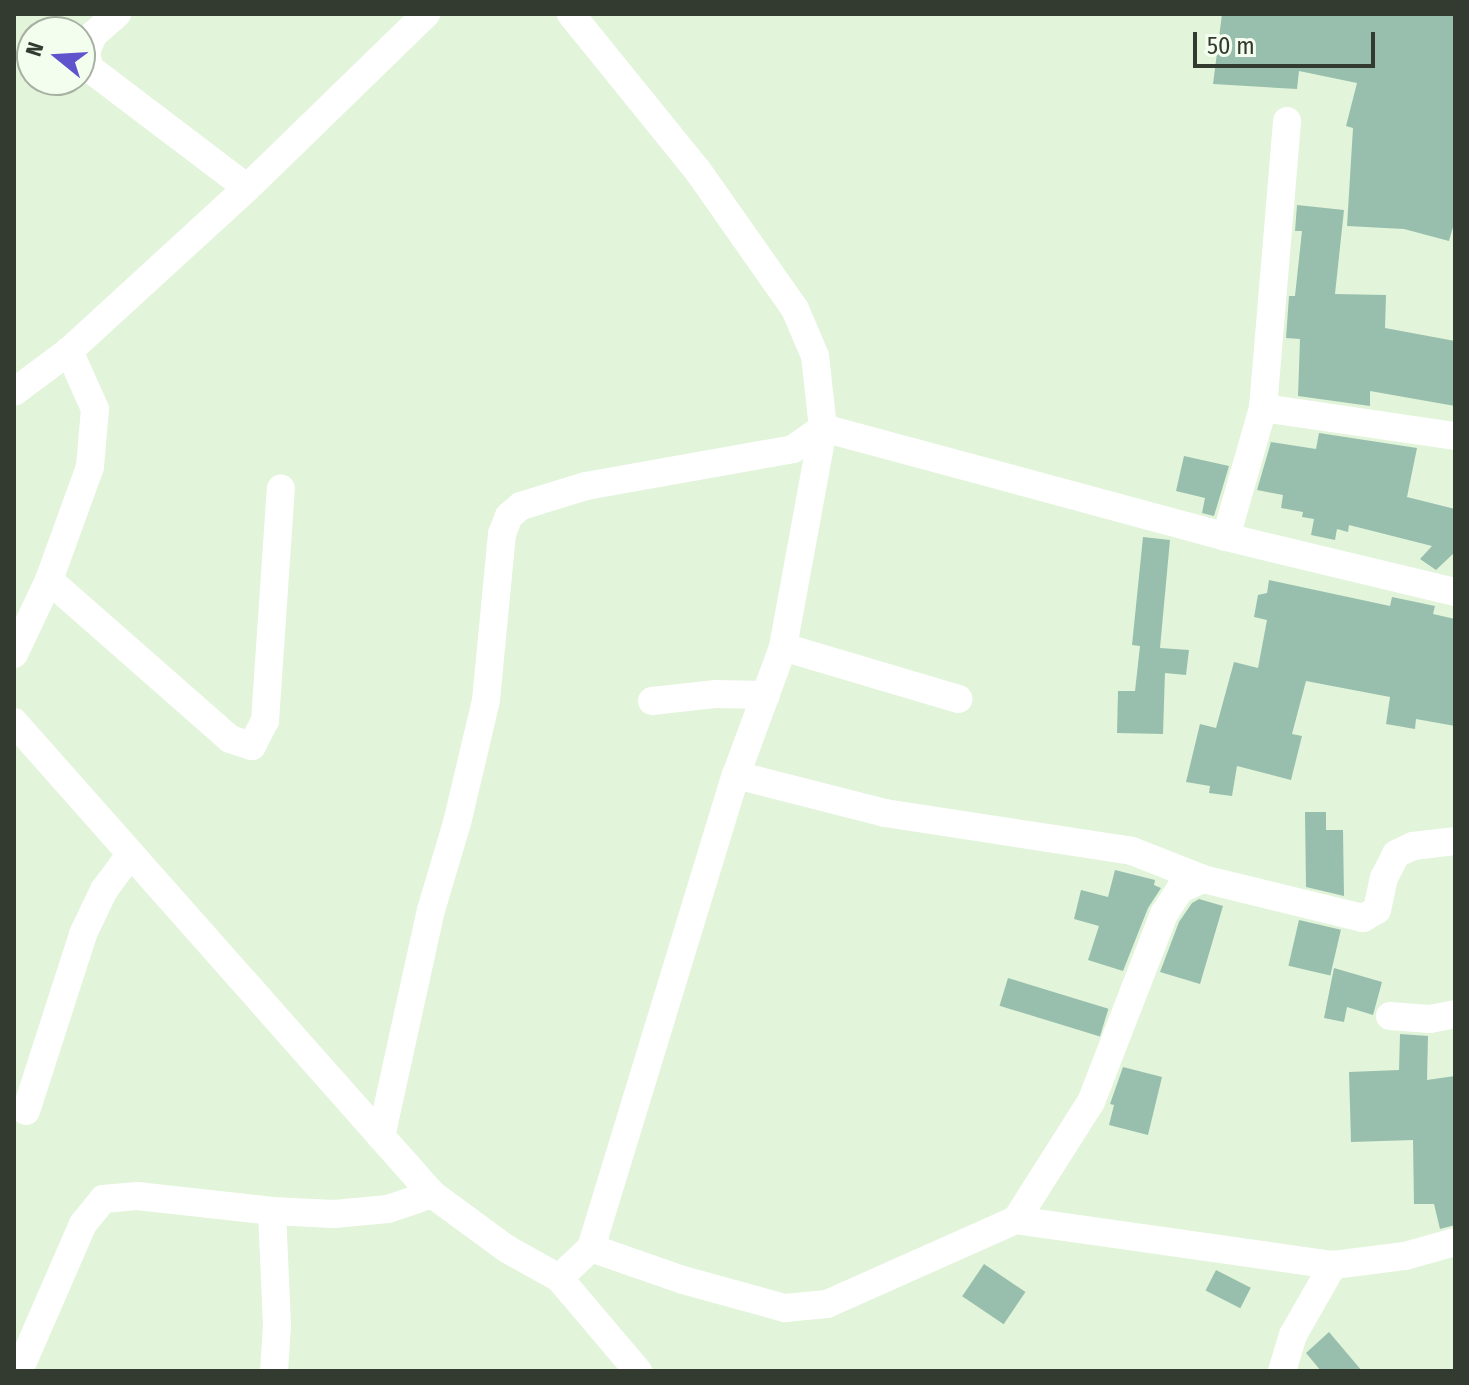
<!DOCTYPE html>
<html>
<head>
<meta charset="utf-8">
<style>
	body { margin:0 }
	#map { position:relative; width:1469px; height:1385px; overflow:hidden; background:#e2f4da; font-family:"Fira Sans Condensed",sans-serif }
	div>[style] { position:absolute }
	.building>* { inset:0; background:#98bfad; transform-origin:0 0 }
	.minor>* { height:28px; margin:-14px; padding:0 14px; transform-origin:14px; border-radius:14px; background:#fff }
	span { translate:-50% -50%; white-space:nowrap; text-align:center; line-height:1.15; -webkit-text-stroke:7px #f4feef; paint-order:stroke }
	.frame { position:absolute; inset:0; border:16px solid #333a30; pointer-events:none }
	.north { position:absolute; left:16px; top:16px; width:80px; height:80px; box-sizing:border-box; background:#f4feef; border:2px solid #a7b0a3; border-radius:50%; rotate:288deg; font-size:22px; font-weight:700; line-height:32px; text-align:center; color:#333a30 }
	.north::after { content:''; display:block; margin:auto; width:28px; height:36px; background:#5f54cc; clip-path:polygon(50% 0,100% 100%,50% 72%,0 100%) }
	.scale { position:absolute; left:1193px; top:32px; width:182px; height:36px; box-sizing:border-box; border:4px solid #333a30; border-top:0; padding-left:10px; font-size:24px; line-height:28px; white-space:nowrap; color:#333a30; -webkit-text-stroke:6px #f4feef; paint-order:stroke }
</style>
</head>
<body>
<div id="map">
	<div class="building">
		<i style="clip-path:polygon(1222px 14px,1455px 14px,1455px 220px,1449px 241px,1404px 229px,1347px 226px,1353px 128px,1346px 126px,1357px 83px,1299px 71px,1297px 89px,1213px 84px)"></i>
		<i style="clip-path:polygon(1297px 205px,1344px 210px,1335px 294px,1386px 295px,1385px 328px,1455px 341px,1455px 406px,1370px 391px,1370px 406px,1298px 396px,1300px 339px,1286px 338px,1289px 296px,1295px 296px,1302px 231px,1295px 231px)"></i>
		<i style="clip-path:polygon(1319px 433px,1417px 448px,1407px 497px,1455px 509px,1455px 552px,1436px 570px,1420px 559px,1432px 546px,1349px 525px,1348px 532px,1337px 529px,1335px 540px,1311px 535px,1314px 519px,1302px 517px,1303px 512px,1281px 508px,1283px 495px,1257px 490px,1271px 442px,1316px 449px)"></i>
		<i style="clip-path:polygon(1184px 456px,1229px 466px,1214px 516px,1202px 513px,1205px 498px,1176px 491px)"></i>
		<i style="clip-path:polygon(1143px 537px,1170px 540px,1160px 648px,1189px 650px,1186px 675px,1165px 673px,1163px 734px,1117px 733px,1118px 691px,1135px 691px,1140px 646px,1132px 645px)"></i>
		<i style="clip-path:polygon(1269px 580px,1390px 606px,1392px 597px,1435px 606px,1433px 614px,1455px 619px,1455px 726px,1416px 719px,1415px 729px,1386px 724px,1390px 697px,1306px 681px,1292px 734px,1302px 736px,1291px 780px,1237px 766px,1232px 796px,1209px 793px,1210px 786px,1186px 782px,1200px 724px,1216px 728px,1234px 662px,1258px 668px,1267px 620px,1254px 617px,1258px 595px,1267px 593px)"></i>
		<i style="clip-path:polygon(1305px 812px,1326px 812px,1326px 830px,1343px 830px,1344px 896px,1306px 887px)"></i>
		<i style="clip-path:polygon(1115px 870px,1155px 880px,1154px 885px,1161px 888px,1148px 908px,1123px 971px,1088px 960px,1099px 926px,1074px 919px,1081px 890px,1108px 897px)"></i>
		<i style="clip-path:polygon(1199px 899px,1223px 906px,1200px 984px,1160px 972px,1179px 922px,1192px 903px)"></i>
		<i style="left:1299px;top:920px;width:43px;height:47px;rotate:13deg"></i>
		<i style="clip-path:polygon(1334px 968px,1382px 982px,1373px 1015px,1347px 1007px,1344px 1022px,1324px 1018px)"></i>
		<i style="left:1008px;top:978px;width:105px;height:29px;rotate:17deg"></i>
		<i style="clip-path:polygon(1400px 1034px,1428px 1036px,1427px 1080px,1455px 1076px,1455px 1225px,1440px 1229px,1434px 1204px,1414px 1204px,1413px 1140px,1351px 1142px,1349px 1072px,1399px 1070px)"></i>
		<i style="clip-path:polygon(1123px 1067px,1162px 1077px,1148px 1135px,1109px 1125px,1114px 1105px,1110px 1104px)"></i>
		<i style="left:984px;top:1264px;width:50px;height:39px;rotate:34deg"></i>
		<i style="left:1216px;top:1270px;width:39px;height:23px;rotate:27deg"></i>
		<i style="clip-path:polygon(1329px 1332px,1362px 1371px,1321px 1371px,1306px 1353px)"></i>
	</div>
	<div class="minor">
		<i style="left:117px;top:14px;width:32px;rotate:139deg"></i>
		<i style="left:93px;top:35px;width:18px;rotate:112deg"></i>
		<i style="left:86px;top:52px;width:16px;rotate:79deg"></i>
		<i style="left:89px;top:68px;width:198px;rotate:37.2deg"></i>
		<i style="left:14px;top:392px;width:69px;rotate:-36.7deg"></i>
		<i style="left:69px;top:351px;width:241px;rotate:-42.5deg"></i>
		<i style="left:247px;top:188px;width:250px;rotate:-44.2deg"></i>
		<i style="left:1263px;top:408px;width:194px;rotate:8.3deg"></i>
		<i style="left:1226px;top:537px;width:134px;rotate:-74deg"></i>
		<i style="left:1263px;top:408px;width:288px;rotate:-85.2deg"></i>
		<i style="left:49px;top:580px;width:241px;rotate:41.3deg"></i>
		<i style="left:230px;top:739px;width:23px;rotate:18deg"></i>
		<i style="left:252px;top:746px;width:28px;rotate:-63deg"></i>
		<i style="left:265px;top:721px;width:233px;rotate:-86.1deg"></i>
		<i style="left:783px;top:647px;width:183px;rotate:16.5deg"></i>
		<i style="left:14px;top:654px;width:82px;rotate:-64.7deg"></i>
		<i style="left:49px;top:580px;width:120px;rotate:-70.1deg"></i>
		<i style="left:90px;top:467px;width:58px;rotate:-85.1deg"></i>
		<i style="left:95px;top:409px;width:64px;rotate:-114.1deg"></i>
		<i style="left:652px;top:701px;width:63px;rotate:-6.3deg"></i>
		<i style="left:715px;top:694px;width:51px;rotate:1.1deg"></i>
		<i style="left:14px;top:722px;width:630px;rotate:48.47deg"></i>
		<i style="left:432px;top:1194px;width:93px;rotate:36.3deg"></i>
		<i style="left:507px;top:1249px;width:60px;rotate:29.1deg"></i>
		<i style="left:559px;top:1278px;width:122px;rotate:49.7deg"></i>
		<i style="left:736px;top:775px;width:154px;rotate:14.3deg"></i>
		<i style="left:885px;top:813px;width:250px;rotate:8.7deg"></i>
		<i style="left:1132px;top:851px;width:76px;rotate:21.5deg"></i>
		<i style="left:1390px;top:1016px;width:40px;rotate:4.3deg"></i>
		<i style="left:1430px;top:1019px;width:25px;rotate:-11deg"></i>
		<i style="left:26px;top:1111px;width:186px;rotate:-72.1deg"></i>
		<i style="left:83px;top:934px;width:49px;rotate:-64.5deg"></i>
		<i style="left:104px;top:890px;width:44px;rotate:-53.4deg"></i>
		<i style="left:381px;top:1137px;width:232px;rotate:-77.6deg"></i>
		<i style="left:431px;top:910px;width:91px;rotate:-73.4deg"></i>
		<i style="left:457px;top:823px;width:126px;rotate:-76.7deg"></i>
		<i style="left:486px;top:700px;width:167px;rotate:-84.5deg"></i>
		<i style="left:502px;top:534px;width:19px;rotate:-69deg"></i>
		<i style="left:509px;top:516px;width:16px;rotate:-40deg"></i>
		<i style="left:521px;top:506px;width:68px;rotate:-17.1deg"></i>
		<i style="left:586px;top:486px;width:210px;rotate:-10.1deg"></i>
		<i style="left:793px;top:449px;width:37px;rotate:-35deg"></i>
		<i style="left:823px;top:428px;width:417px;rotate:15.1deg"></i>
		<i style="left:1226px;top:537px;width:236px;rotate:13.5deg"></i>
		<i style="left:272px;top:1211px;width:114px;rotate:87.5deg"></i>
		<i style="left:277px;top:1325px;width:46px;rotate:93.7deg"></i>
		<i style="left:1016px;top:1220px;width:140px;rotate:-57.6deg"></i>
		<i style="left:1091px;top:1102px;width:202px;rotate:-68.8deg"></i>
		<i style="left:1164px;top:914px;width:30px;rotate:-57deg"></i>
		<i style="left:1180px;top:889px;width:25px;rotate:-23deg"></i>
		<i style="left:1203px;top:879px;width:165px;rotate:13.7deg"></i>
		<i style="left:1363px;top:918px;width:16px;rotate:-30deg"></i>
		<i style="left:1377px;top:910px;width:33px;rotate:-78deg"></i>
		<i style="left:1384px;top:878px;width:27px;rotate:-63deg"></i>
		<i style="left:1396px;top:854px;width:19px;rotate:-25deg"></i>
		<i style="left:1413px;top:846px;width:42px;rotate:-6.8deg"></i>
		<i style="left:591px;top:1248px;width:97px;rotate:19.2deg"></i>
		<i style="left:683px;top:1280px;width:106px;rotate:15.4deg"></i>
		<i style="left:785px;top:1308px;width:42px;rotate:-5.4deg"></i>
		<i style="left:827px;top:1304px;width:207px;rotate:-24deg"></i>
		<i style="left:1016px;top:1220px;width:320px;rotate:8.1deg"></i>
		<i style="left:1333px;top:1265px;width:73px;rotate:-7.1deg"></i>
		<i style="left:1405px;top:1256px;width:52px;rotate:-15.6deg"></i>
		<i style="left:559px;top:1278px;width:44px;rotate:-43.2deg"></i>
		<i style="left:591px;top:1248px;width:495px;rotate:-73deg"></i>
		<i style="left:736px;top:775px;width:136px;rotate:-69.8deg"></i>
		<i style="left:783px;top:647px;width:223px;rotate:-79.6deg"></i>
		<i style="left:823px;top:428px;width:72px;rotate:-96.3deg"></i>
		<i style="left:815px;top:356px;width:51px;rotate:-113.1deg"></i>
		<i style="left:795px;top:309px;width:169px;rotate:-125.1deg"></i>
		<i style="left:698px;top:171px;width:202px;rotate:-129deg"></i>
		<i style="left:19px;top:1371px;width:160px;rotate:-66.5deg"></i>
		<i style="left:83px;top:1224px;width:32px;rotate:-51deg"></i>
		<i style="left:103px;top:1199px;width:34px;rotate:-5deg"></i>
		<i style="left:137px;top:1196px;width:136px;rotate:6.3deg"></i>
		<i style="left:272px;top:1211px;width:62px;rotate:2.8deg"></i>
		<i style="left:334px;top:1214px;width:54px;rotate:-5.3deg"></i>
		<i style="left:388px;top:1209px;width:46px;rotate:-18.8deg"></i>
		<i style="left:1282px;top:1371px;width:38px;rotate:-73deg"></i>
		<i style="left:1293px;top:1335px;width:81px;rotate:-60.3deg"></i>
	</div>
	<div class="frame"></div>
	<div class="north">N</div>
	<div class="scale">50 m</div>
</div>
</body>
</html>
